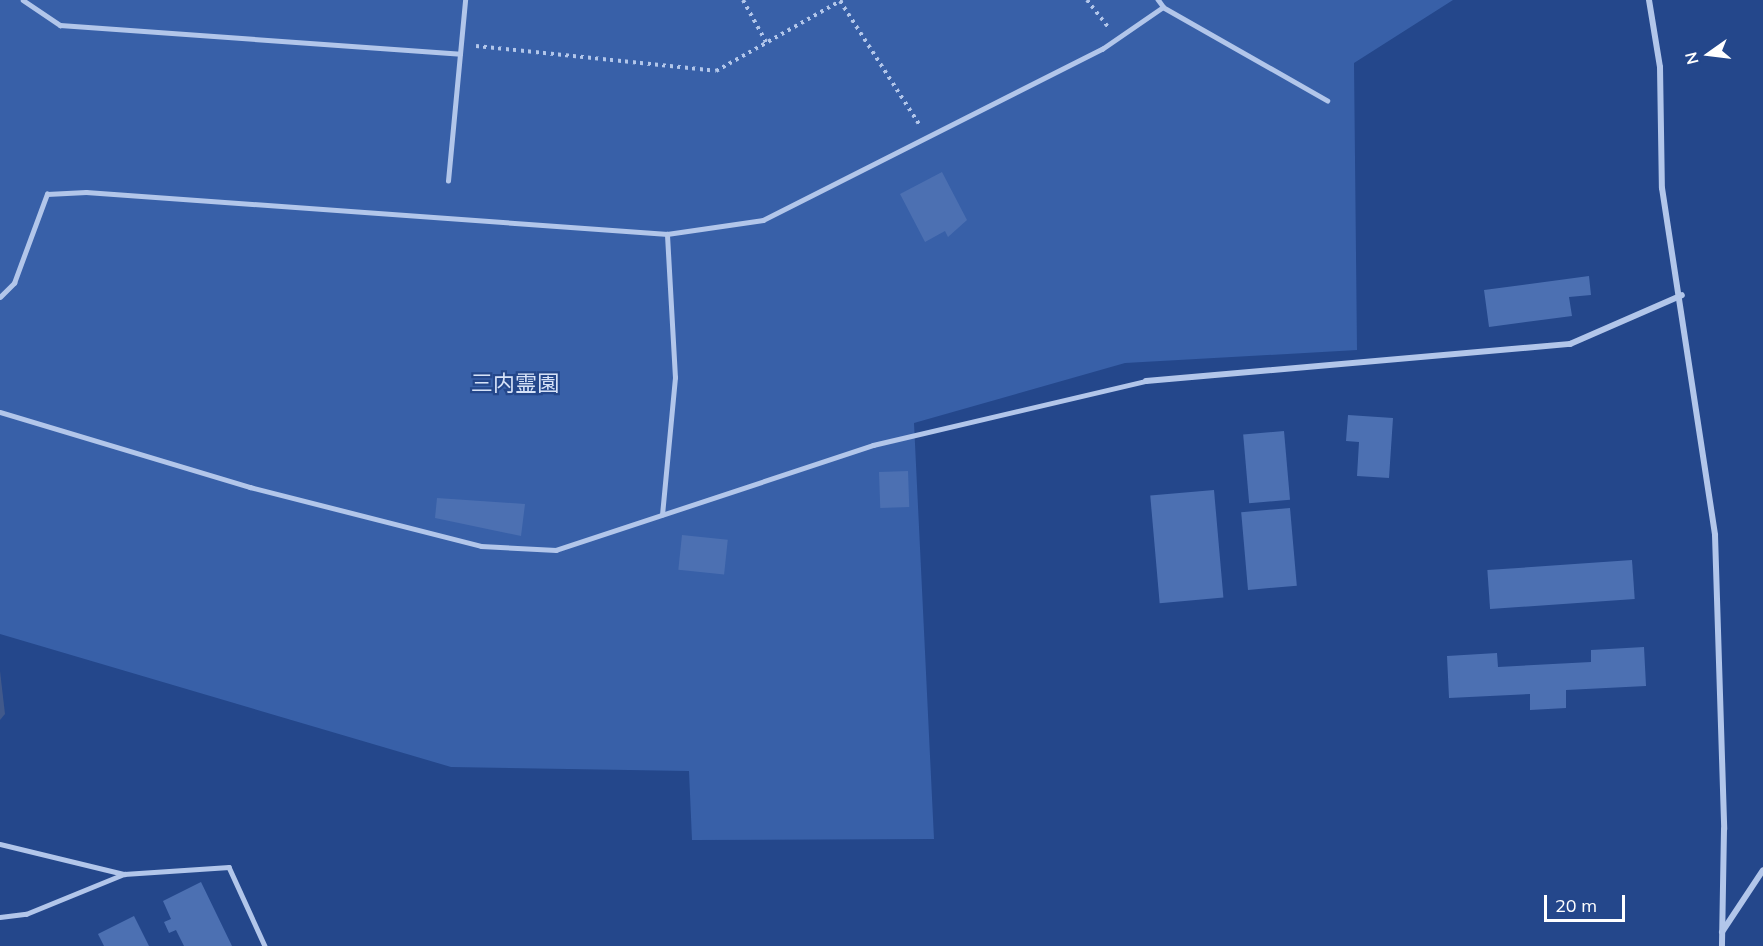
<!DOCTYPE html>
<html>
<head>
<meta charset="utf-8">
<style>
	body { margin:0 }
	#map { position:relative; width:1763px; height:946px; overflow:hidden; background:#24478b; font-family:Mulish,"Noto Sans JP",sans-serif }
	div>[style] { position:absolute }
	.green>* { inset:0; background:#3860a8 }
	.water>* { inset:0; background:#41598b }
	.building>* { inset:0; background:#4c70b2; transform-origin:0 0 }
	.path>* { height:4px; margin-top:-2px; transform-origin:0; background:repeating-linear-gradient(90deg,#b2c6ea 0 3px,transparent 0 7.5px) }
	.lane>* { height:4.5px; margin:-2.25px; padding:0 2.25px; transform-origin:2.25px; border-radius:2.25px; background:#b2c6ea }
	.street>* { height:6px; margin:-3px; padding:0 3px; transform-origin:3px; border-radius:3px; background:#b2c6ea }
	span { translate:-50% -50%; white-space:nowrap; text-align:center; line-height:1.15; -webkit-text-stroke:4.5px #24478b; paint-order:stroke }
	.park-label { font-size:22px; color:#d6e2f8 }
	.north { position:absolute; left:1679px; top:24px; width:60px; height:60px; -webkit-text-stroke:4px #24478b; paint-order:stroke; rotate:256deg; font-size:16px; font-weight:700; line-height:24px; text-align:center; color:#fff }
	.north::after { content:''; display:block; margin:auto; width:21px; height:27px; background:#fff; clip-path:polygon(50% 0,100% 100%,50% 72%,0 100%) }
	.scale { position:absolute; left:1544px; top:895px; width:81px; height:27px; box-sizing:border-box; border:3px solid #fff; border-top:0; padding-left:8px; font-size:18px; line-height:21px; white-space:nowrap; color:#fff; -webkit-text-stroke:4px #24478b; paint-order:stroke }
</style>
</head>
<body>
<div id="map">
	<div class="green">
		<i style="clip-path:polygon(0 0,1453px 0,1354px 63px,1357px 350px,1125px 363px,914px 423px,934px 839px,692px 840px,689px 771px,451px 767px,0 634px)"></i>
	</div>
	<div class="water">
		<i style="clip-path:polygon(0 671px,5px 714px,0 720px)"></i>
	</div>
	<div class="building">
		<i style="clip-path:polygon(942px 172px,967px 220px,948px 237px,945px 231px,925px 242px,900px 194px)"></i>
		<i style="clip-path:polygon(1589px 276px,1591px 295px,1569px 297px,1572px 316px,1489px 327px,1484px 290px)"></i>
		<i style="clip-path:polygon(1348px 415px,1393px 418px,1389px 478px,1357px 476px,1359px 442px,1346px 441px)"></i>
		<i style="left:1284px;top:431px;width:69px;height:41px;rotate:85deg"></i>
		<i style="left:908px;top:471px;width:36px;height:29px;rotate:88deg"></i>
		<i style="left:1214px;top:490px;width:108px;height:64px;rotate:85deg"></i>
		<i style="clip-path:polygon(437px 498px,525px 504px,521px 536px,435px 518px)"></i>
		<i style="left:1290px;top:508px;width:78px;height:49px;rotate:85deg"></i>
		<i style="left:682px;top:535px;width:46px;height:35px;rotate:6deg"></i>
		<i style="left:1632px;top:560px;width:39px;height:145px;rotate:86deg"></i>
		<i style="clip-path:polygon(1644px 647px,1646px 686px,1566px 690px,1566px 708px,1530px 710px,1530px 694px,1449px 698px,1447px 656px,1497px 653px,1498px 667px,1591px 662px,1591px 650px)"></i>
		<i style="clip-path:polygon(201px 882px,232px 946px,184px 946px,176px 930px,169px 933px,164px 922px,171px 919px,163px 901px)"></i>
		<i style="clip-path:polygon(134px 916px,149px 946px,104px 946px,98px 934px)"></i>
	</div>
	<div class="path">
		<i style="left:743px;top:0;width:48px;rotate:61.3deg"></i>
		<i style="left:1087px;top:0;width:36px;rotate:52deg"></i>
		<i style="left:840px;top:1px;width:146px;rotate:57.3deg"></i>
		<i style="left:476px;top:46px;width:241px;rotate:5.9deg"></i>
		<i style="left:716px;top:71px;width:145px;rotate:-29.4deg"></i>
	</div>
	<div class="lane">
		<i style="left:23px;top:0;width:45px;rotate:34deg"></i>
		<i style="left:60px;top:25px;width:401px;rotate:4.1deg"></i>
		<i style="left:1163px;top:7px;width:189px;rotate:29.6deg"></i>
		<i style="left:448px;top:181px;width:182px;rotate:-84.6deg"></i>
		<i style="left:0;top:297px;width:20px;rotate:-45deg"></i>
		<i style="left:14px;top:283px;width:95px;rotate:-69.7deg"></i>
		<i style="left:47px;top:194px;width:39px;rotate:-3deg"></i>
		<i style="left:86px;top:192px;width:583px;rotate:4.13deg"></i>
		<i style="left:667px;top:234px;width:97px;rotate:-8.3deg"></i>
		<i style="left:763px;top:220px;width:380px;rotate:-26.8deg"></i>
		<i style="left:1102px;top:49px;width:74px;rotate:-34.5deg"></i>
		<i style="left:1163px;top:7px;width:9px;rotate:-126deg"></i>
		<i style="left:0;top:412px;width:261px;rotate:16.7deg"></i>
		<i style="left:250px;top:487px;width:238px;rotate:14.3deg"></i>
		<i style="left:481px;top:546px;width:75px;rotate:3.1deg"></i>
		<i style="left:556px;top:550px;width:334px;rotate:-18.3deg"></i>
		<i style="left:873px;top:445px;width:280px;rotate:-13.2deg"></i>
		<i style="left:662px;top:515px;width:138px;rotate:-84.6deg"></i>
		<i style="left:675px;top:378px;width:144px;rotate:-93.2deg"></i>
		<i style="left:0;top:844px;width:128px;rotate:13.6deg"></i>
		<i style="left:124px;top:874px;width:105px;rotate:-3.8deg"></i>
		<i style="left:229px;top:867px;width:87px;rotate:65.5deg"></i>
		<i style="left:0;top:917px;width:26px;rotate:-7deg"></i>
		<i style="left:26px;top:914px;width:106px;rotate:-22.2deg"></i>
	</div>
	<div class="street">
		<i style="left:1649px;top:0;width:68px;rotate:80.7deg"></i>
		<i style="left:1660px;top:67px;width:121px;rotate:89.1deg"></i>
		<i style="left:1662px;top:188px;width:351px;rotate:81.3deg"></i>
		<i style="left:1715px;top:535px;width:294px;rotate:88.2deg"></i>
		<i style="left:1724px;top:829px;width:117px;rotate:91deg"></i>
		<i style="left:1146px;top:381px;width:426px;rotate:-5deg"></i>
		<i style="left:1570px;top:344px;width:122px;rotate:-23.6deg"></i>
		<i style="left:1722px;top:932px;width:74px;rotate:-56.5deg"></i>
	</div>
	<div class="park-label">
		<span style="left:515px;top:384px">三内霊園</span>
	</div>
	<div class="north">N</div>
	<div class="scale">20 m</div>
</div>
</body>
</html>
